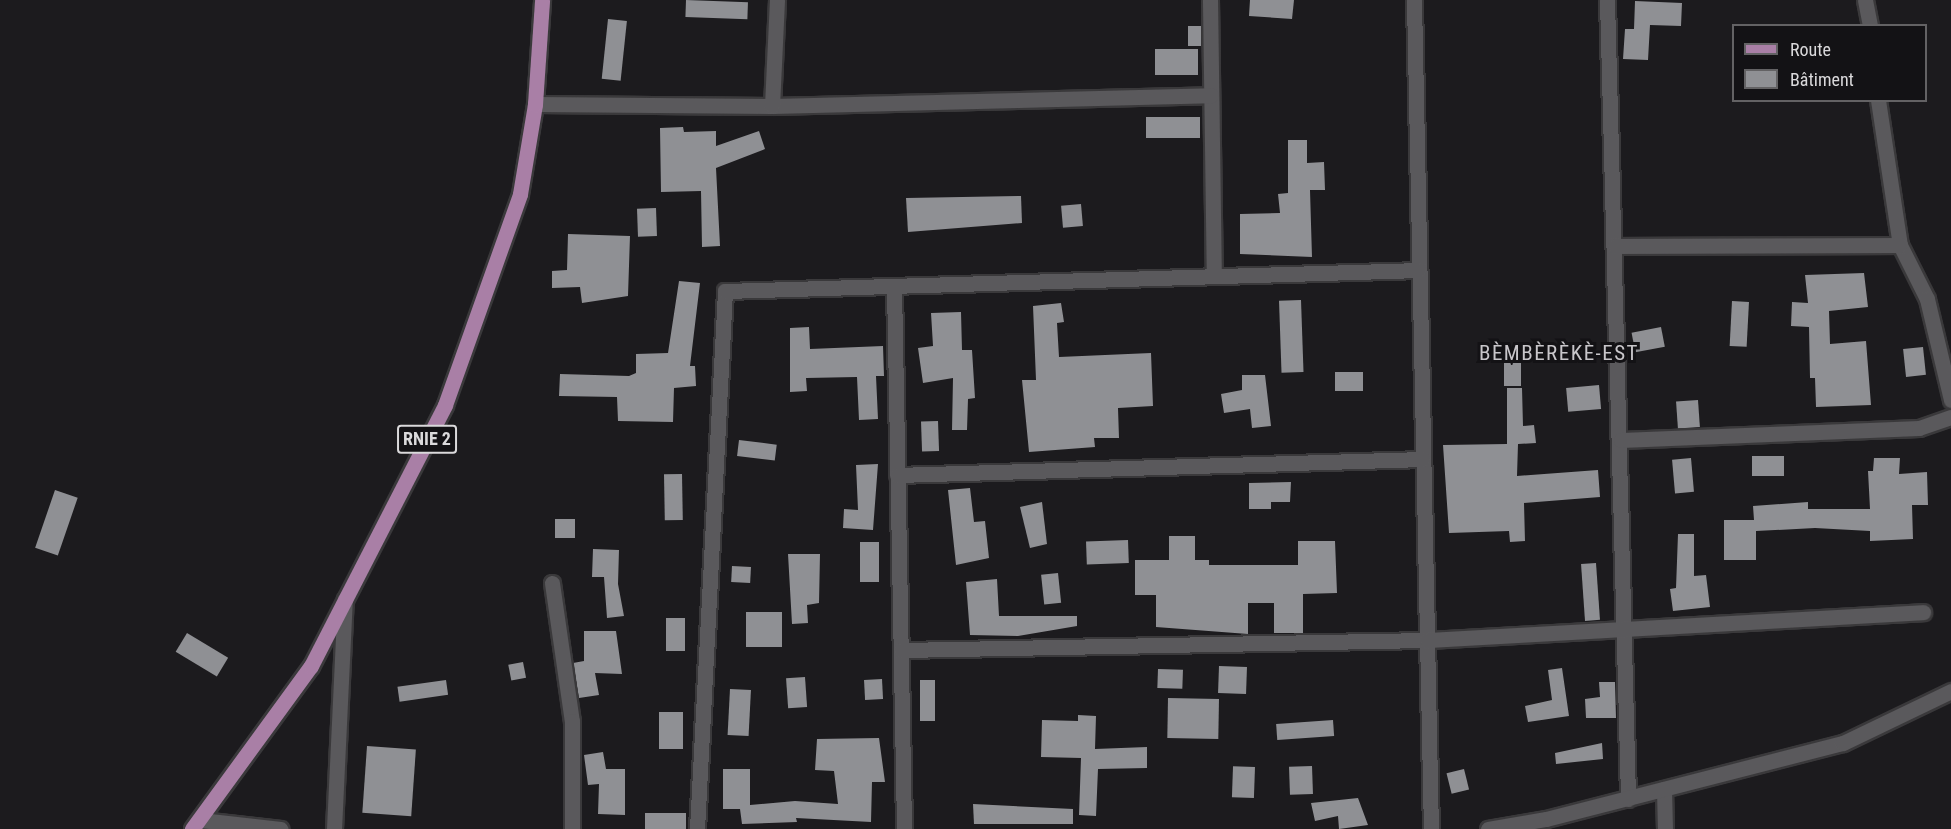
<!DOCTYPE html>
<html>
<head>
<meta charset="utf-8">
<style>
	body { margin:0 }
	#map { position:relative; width:1951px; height:829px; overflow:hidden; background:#1c1b1e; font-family:"Roboto Condensed",sans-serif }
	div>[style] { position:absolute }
	.building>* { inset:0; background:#8f9094; transform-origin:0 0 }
	.roads { filter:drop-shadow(2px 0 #3a393b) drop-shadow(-2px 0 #3a393b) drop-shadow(0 2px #3a393b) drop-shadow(0 -2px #3a393b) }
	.minor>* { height:15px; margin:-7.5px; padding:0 7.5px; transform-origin:7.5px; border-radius:7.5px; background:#5a595c }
	.tertiary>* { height:15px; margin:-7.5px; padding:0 7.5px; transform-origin:7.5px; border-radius:7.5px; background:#5a595c }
	.primary>* { height:15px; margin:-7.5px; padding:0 7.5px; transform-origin:7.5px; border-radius:7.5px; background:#a97fa6 }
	span { translate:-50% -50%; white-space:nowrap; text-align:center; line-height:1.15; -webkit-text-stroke:6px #131215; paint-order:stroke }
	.shield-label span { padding:2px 4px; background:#131215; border:2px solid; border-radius:4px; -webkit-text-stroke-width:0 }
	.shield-label { font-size:18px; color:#dad9db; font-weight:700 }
	.neighbourhood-label { font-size:21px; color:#c8c6ca; letter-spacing:1.5px }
	.legend { position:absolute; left:1732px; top:24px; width:195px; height:78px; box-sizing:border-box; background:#131215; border:2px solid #636264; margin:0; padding:8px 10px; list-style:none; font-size:18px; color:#dad9db }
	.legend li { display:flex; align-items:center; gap:12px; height:30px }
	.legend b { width:30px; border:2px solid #636264 }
</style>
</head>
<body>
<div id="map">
	<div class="building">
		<i style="left:686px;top:0;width:62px;height:17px;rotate:2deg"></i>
		<i style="clip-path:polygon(1250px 0,1294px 0,1292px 19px,1249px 16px)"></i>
		<i style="clip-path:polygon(1635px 1px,1682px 3px,1681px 26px,1650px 25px,1648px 60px,1623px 59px,1625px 29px,1634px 29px)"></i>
		<i style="left:608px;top:19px;width:19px;height:60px;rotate:6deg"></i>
		<i style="left:1188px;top:26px;width:13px;height:20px"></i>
		<i style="left:1155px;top:49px;width:43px;height:26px"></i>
		<i style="left:1146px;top:117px;width:54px;height:21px"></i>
		<i style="clip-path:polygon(683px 127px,684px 132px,716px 131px,716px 146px,759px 131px,765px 149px,716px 168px,720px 246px,702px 247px,701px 191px,661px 192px,660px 128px)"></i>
		<i style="clip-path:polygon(1288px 140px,1307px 140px,1307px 163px,1324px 162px,1325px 190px,1310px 190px,1312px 257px,1240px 254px,1240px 214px,1280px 213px,1278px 194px,1288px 193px)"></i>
		<i style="clip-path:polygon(1021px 196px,1022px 223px,908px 232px,906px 198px)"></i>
		<i style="left:1081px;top:204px;width:22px;height:20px;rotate:85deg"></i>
		<i style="left:656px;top:208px;width:28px;height:19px;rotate:88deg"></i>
		<i style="clip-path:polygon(568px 234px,630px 236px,628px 296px,582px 303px,580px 287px,552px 288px,552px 271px,567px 270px)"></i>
		<i style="clip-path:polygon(1864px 273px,1868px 307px,1829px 311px,1830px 344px,1866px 341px,1871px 405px,1816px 407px,1815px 378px,1810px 378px,1809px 327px,1791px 326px,1792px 302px,1808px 303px,1805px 275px)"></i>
		<i style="clip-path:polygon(679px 281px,700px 283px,690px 366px,695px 366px,696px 386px,674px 388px,673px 422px,618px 421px,617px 397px,559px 396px,560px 374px,629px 376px,636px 373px,636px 354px,668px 353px)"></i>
		<i style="left:1301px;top:300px;width:72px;height:22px;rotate:88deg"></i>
		<i style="left:1732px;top:301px;width:17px;height:45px;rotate:3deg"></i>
		<i style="clip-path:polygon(1061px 303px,1064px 322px,1057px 323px,1059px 357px,1151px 353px,1153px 406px,1118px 408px,1119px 438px,1094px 438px,1095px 447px,1029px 452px,1022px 380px,1036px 380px,1033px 306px)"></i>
		<i style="clip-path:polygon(961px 312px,962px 350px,972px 350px,975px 398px,968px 399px,967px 430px,952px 430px,953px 378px,923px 383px,918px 348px,933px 346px,931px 313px)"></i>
		<i style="clip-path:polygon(809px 327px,810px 349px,883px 346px,884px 376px,876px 376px,878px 419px,859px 420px,857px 377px,806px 378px,807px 391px,790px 392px,790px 328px)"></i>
		<i style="left:1661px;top:327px;width:20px;height:30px;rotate:79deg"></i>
		<i style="left:1923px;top:347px;width:28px;height:20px;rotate:84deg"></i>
		<i style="left:1504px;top:352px;width:17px;height:34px"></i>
		<i style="left:1335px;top:372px;width:28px;height:19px"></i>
		<i style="clip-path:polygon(1242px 375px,1265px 375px,1271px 426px,1252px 428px,1250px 409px,1224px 413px,1221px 394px,1242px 390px)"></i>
		<i style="left:1599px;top:385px;width:24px;height:33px;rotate:85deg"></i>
		<i style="clip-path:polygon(1507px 388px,1522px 388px,1523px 426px,1534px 425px,1536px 443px,1518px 444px,1517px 476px,1598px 470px,1600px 497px,1524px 503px,1525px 541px,1510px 542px,1509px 531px,1449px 533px,1443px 445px,1507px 444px)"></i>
		<i style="left:1698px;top:400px;width:27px;height:22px;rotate:86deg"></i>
		<i style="left:938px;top:421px;width:30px;height:17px;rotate:88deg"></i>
		<i style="left:739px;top:440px;width:38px;height:16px;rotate:7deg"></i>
		<i style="left:1752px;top:456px;width:32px;height:20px"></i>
		<i style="left:1691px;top:458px;width:34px;height:19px;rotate:85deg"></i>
		<i style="clip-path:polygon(1874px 458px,1900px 458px,1899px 474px,1927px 472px,1928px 505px,1912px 505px,1913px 539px,1870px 541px,1870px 531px,1815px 528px,1756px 531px,1756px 560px,1724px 560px,1724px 520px,1754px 520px,1753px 506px,1808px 502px,1808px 509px,1870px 509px,1868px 471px,1873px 471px)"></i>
		<i style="clip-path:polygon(878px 464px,873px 530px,843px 528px,844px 509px,858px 510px,856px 465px)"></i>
		<i style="left:682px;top:474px;width:46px;height:18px;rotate:89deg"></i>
		<i style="clip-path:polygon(1291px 482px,1290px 502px,1271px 502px,1271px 509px,1249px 509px,1249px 483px)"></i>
		<i style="clip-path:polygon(970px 488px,974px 522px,985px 521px,989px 558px,956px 565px,948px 490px)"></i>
		<i style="left:55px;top:490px;width:24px;height:61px;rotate:19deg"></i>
		<i style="clip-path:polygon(1042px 502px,1047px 544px,1030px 548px,1020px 507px)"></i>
		<i style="left:555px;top:519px;width:20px;height:19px"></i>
		<i style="clip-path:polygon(1678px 534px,1694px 534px,1694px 576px,1706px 575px,1710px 607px,1673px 611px,1670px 589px,1676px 588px)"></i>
		<i style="clip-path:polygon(1169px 536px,1195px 536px,1195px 560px,1209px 560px,1209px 565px,1298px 565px,1298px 541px,1335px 541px,1337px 593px,1303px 594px,1303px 633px,1274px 633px,1274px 603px,1248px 603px,1248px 634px,1156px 627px,1156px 595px,1135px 595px,1135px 560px,1169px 560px)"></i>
		<i style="left:1128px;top:540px;width:23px;height:42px;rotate:88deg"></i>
		<i style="left:860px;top:542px;width:19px;height:40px"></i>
		<i style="clip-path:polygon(593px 549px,619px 550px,618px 584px,624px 616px,607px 618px,604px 577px,592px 577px)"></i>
		<i style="clip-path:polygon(788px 554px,820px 554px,819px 603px,807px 605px,808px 623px,792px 624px)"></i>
		<i style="left:1596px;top:563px;width:57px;height:15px;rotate:86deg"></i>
		<i style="left:732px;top:566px;width:19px;height:16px;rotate:3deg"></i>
		<i style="left:1058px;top:573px;width:30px;height:17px;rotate:84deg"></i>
		<i style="clip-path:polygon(997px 579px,999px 616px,1077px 616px,1077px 626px,1018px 636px,970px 635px,966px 582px)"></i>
		<i style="left:782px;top:612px;width:35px;height:36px;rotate:90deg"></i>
		<i style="left:666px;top:618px;width:19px;height:33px"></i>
		<i style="clip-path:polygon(584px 631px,616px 631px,622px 674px,595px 673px,599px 695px,579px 698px,573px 663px,584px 661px)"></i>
		<i style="left:187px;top:633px;width:48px;height:22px;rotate:31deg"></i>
		<i style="left:523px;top:662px;width:16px;height:15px;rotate:79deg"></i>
		<i style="left:1219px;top:666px;width:28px;height:27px;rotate:2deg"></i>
		<i style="clip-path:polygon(1562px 668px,1569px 716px,1528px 722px,1525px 706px,1552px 700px,1548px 670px)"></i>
		<i style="left:1158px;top:669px;width:25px;height:19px;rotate:2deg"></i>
		<i style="left:805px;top:677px;width:30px;height:19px;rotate:86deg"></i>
		<i style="left:882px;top:679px;width:20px;height:18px;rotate:87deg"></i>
		<i style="left:446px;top:680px;width:15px;height:49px;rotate:82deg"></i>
		<i style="left:920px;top:680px;width:15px;height:41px"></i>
		<i style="clip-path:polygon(1599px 682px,1615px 682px,1616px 718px,1586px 718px,1585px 699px,1600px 697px)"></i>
		<i style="left:730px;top:689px;width:21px;height:46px;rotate:3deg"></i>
		<i style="left:1168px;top:698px;width:51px;height:40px;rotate:1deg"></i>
		<i style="left:659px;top:712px;width:24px;height:37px"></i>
		<i style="clip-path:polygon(1078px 715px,1096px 716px,1095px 749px,1147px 747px,1147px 768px,1098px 769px,1096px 816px,1079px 815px,1081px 758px,1041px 757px,1042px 720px,1078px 721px)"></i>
		<i style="left:1333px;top:720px;width:16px;height:57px;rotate:86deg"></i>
		<i style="clip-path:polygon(879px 738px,885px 782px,872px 782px,871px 822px,796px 818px,797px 822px,742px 824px,740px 809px,723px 809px,723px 769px,750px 769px,750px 805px,795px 801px,838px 804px,834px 771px,815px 770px,817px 739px)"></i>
		<i style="clip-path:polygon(1602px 743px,1603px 759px,1556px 764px,1555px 753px)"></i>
		<i style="left:367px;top:746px;width:49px;height:67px;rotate:4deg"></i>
		<i style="clip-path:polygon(603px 752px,606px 769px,625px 769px,625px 815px,598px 814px,599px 784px,588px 785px,584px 755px)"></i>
		<i style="left:1312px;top:766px;width:28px;height:23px;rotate:88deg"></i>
		<i style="left:1255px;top:767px;width:31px;height:22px;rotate:92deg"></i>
		<i style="left:1464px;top:769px;width:21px;height:18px;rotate:76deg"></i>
		<i style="clip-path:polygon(1358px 798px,1368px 825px,1339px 829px,1338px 816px,1315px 821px,1311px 803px)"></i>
		<i style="clip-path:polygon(973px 804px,1073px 809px,1073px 824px,974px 824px)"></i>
		<i style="left:686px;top:813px;width:16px;height:41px;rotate:90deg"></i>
	</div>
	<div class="roads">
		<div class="minor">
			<i style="left:1210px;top:0;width:276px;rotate:89.2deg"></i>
			<i style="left:1414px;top:0;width:829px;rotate:88.83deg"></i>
			<i style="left:1607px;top:0;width:799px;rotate:88.49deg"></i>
			<i style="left:1865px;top:0;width:26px;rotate:79deg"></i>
			<i style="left:1878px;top:100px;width:147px;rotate:81.4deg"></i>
			<i style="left:1900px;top:245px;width:60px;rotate:63.4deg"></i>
			<i style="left:1927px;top:299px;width:104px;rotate:76.6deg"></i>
			<i style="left:535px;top:104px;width:237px;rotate:0.5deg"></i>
			<i style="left:772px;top:106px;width:439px;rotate:-1.4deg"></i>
			<i style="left:772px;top:106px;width:106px;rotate:-87.3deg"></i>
			<i style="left:1615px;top:246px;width:285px;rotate:-0.2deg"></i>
			<i style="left:894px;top:286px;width:543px;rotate:88.94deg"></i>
			<i style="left:1621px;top:440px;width:298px;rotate:-2.3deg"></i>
			<i style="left:1919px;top:428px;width:34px;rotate:-19deg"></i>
			<i style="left:897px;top:475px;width:526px;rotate:-1.74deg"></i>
			<i style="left:552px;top:583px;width:139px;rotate:81.8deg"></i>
			<i style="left:572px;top:721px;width:108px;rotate:90deg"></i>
			<i style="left:901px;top:650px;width:526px;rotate:-1.09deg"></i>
			<i style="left:1427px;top:640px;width:497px;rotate:-3.2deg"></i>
			<i style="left:1664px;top:789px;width:40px;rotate:88.6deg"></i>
			<i style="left:334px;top:829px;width:230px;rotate:-87.3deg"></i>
			<i style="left:697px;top:829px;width:539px;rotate:-87.02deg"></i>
			<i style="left:725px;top:291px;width:694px;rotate:-1.73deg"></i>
		</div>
		<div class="tertiary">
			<i style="left:201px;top:820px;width:80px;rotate:6.5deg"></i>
			<i style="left:1488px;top:829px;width:59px;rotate:-9.8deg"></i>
			<i style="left:1546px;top:819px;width:307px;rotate:-14.4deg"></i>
			<i style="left:1843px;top:743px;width:120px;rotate:-25.7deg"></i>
		</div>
		<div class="primary">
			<i style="left:192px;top:829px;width:202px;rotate:-53.9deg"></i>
			<i style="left:311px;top:666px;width:293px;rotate:-62.8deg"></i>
			<i style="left:445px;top:405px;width:224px;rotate:-70.4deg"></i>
			<i style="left:520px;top:194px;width:91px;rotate:-80.5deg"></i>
			<i style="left:535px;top:104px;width:104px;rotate:-86.1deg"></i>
		</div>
	</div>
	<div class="shield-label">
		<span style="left:427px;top:439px">RNIE 2</span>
	</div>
	<div class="neighbourhood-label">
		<span style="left:1559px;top:353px">BÈMBÈRÈKÈ-EST</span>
	</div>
	<ul class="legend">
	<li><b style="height:8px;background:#a97fa6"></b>Route</li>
	<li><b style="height:16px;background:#8f9094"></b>Bâtiment</li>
	</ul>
</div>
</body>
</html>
